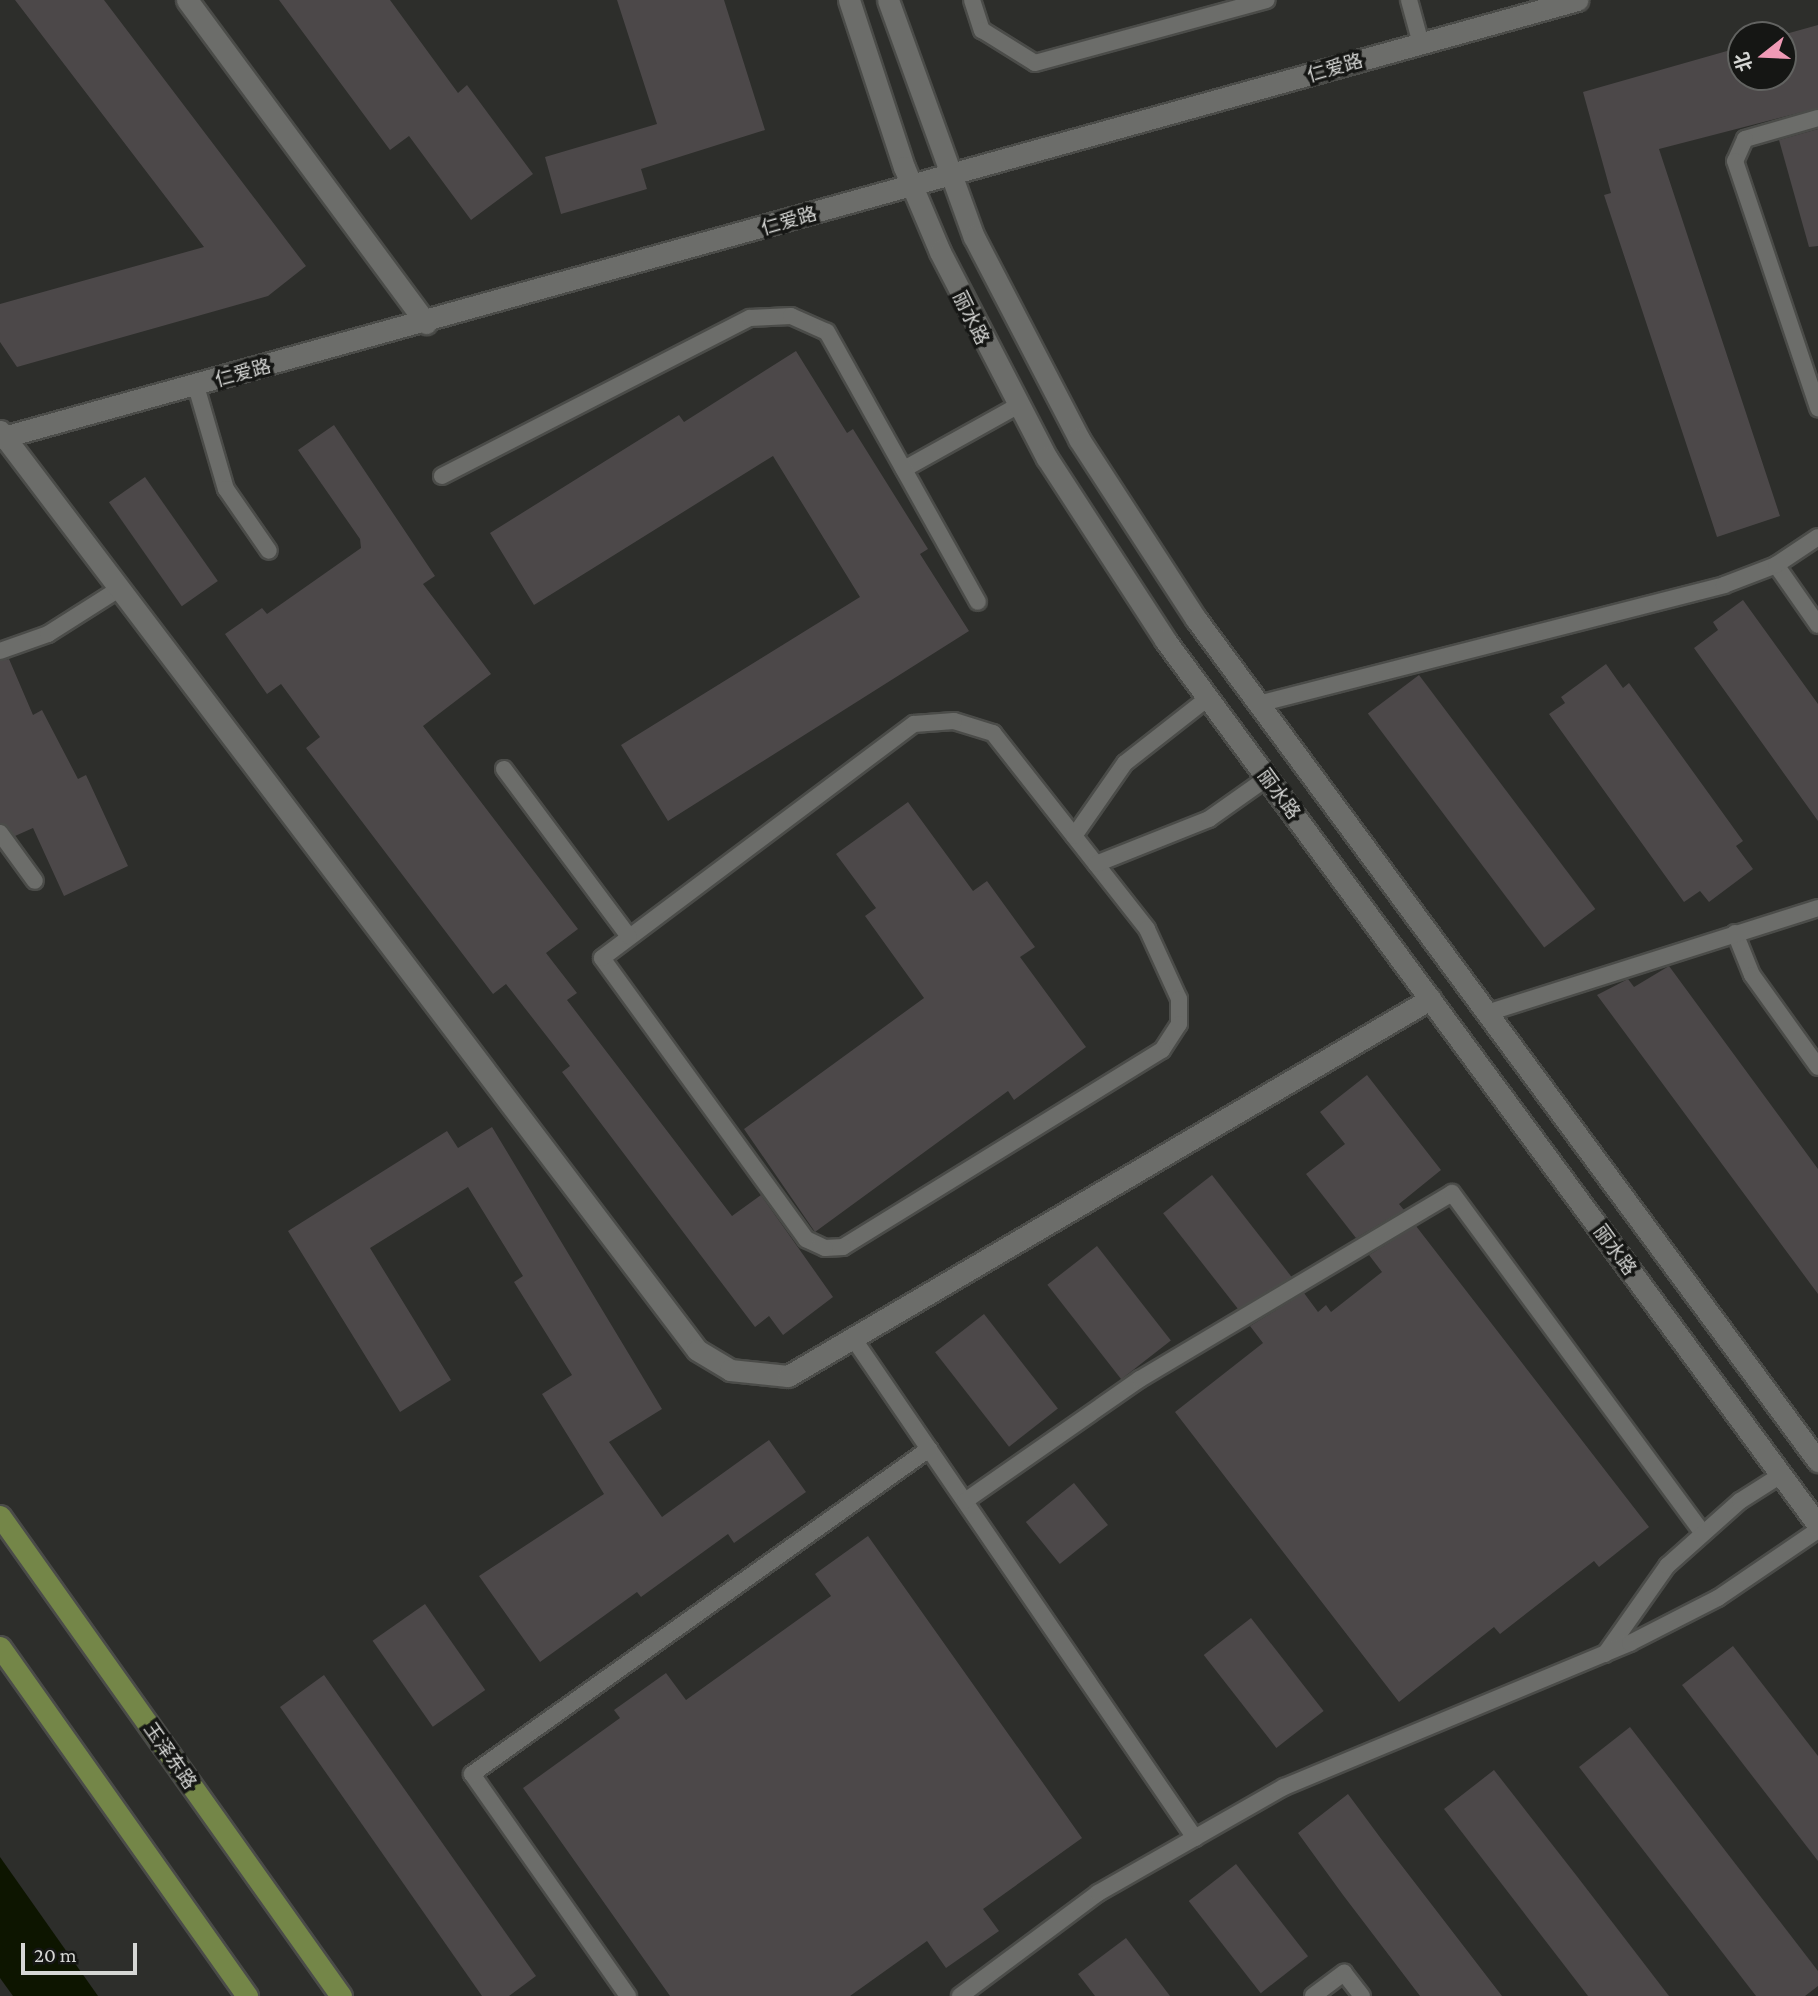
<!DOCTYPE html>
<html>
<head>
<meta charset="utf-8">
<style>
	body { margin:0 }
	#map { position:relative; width:1818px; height:1996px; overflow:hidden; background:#2d2e2b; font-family:"Crimson Pro","Noto Sans SC",serif }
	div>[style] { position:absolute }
	.water>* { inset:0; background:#0d1500 }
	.building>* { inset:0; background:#4c4849; transform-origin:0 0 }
	.roads { filter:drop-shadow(2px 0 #4b4c49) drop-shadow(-2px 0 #4b4c49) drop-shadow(0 2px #4b4c49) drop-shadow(0 -2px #4b4c49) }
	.lane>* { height:16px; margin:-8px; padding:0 8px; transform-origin:8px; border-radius:8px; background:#6c6d6a }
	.street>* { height:21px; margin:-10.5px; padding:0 10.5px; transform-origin:10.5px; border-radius:10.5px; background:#6c6d6a }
	.secondary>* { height:21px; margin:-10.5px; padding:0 10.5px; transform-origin:10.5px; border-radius:10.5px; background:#6c6d6a }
	.primary>* { height:21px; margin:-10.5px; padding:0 10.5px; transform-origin:10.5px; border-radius:10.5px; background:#748648 }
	span { translate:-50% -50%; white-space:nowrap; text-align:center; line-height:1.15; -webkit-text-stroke:7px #151614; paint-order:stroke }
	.street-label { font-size:19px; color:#d6d7d5 }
	.north { position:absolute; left:1727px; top:21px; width:70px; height:70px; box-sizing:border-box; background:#151614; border:2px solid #626361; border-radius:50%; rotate:252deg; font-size:19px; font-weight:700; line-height:28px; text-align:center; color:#d6d7d5 }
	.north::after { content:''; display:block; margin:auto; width:24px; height:32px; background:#f09ab6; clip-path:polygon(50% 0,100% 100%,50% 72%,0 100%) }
	.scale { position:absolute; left:21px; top:1943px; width:116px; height:32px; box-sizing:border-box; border:4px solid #d6d7d5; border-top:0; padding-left:9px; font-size:21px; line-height:24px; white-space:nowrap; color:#d6d7d5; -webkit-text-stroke:5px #151614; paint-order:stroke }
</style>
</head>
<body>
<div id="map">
	<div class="water">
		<i style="clip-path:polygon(0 1857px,98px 1996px,13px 1996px,0 1978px)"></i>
	</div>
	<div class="building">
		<i style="clip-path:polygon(15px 0,104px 0,306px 266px,268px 296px,17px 367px,0 342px,0 304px,204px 247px)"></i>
		<i style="clip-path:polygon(279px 0,390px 0,458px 93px,467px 85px,533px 174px,471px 220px,409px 136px,390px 150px)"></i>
		<i style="clip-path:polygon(617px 0,724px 0,765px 130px,641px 169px,647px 189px,561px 214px,545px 157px,657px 124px)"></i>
		<i style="clip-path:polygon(1818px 25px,1818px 108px,1659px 149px,1780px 516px,1717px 537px,1604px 195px,1611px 193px,1583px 92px,1741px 47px,1741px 77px,1783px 77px,1782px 35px)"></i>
		<i style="clip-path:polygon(1818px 129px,1818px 246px,1809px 247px,1779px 140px)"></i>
		<i style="clip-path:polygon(796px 351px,847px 433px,853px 429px,928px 549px,920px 554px,969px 631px,668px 821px,621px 745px,860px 597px,773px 456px,534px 605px,490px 533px,679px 415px,684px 422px)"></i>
		<i style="clip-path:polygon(334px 425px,435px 576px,423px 584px,491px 674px,423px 726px,578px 929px,546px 953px,577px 993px,567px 1000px,732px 1216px,761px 1195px,833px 1297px,783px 1335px,769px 1316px,755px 1327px,562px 1072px,570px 1066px,506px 984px,493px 994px,306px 748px,320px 737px,281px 684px,267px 694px,225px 634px,262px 608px,267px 614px,361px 548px,360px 539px,298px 450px)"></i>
		<i style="left:145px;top:477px;width:127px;height:44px;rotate:55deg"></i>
		<i style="clip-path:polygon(1743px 600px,1818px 704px,1818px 821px,1694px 648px,1718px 630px,1713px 622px)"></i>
		<i style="clip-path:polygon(9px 659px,33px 715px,42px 710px,78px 779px,86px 775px,128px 866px,64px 896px,33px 828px,15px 836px,0 823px,0 661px)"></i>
		<i style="clip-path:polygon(1606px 664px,1623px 688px,1629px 683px,1743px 841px,1736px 846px,1753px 869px,1709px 902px,1700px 891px,1684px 902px,1549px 714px,1565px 703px,1561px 697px)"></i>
		<i style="left:1419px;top:675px;width:293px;height:64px;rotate:53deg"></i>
		<i style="clip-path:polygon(908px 802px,973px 891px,987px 881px,1035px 947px,1020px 957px,1086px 1047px,1014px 1100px,1008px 1091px,815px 1232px,744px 1129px,924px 998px,865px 916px,876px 908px,836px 854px)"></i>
		<i style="clip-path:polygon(1669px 966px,1818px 1169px,1818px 1294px,1597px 995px,1628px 979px,1634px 987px)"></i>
		<i style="clip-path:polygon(1367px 1075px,1441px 1170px,1399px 1204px,1404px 1210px,1356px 1238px,1306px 1174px,1345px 1144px,1320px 1112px)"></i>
		<i style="clip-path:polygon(492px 1127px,662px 1409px,609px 1442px,662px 1517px,769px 1440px,806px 1492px,734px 1543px,728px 1534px,641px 1597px,637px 1592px,540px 1662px,479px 1576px,604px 1494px,542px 1394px,572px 1375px,514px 1282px,523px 1276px,468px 1187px,370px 1248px,451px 1380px,400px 1412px,288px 1231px,447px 1131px,458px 1148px)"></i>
		<i style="left:1212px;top:1175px;width:129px;height:62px;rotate:52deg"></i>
		<i style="clip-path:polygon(1416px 1226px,1649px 1527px,1599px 1567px,1594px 1561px,1500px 1634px,1494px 1627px,1399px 1702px,1175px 1412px,1263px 1343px,1250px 1326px,1304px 1293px,1318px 1312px,1326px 1305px,1331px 1312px,1382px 1272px,1369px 1255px)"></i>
		<i style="left:1097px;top:1246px;width:120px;height:63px;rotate:52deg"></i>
		<i style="left:984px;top:1314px;width:120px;height:62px;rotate:52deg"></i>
		<i style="left:1074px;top:1483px;width:54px;height:62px;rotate:51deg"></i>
		<i style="clip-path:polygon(868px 1536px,1082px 1838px,983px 1909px,999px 1931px,946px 1968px,927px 1941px,850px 1996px,670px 1996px,523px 1788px,620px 1718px,614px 1710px,666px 1673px,686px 1700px,831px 1596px,815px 1574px)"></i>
		<i style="left:425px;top:1604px;width:105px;height:64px;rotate:55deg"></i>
		<i style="left:1251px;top:1618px;width:118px;height:60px;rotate:52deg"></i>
		<i style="clip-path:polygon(1733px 1646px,1818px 1756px,1818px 1861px,1682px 1685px)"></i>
		<i style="clip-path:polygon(324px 1675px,536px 1976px,509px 1996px,482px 1996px,280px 1707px)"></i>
		<i style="clip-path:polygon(1630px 1727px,1818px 1971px,1818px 1986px,1805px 1996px,1756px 1996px,1579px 1767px)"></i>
		<i style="clip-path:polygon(1494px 1770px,1576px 1875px,1669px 1996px,1588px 1996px,1444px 1809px)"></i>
		<i style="clip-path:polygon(1348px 1794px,1382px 1840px,1502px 1996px,1420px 1996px,1343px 1895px,1298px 1833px)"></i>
		<i style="left:1236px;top:1864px;width:117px;height:60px;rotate:52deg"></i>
		<i style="clip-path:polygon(1126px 1938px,1170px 1996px,1095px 1996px,1078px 1974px)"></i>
	</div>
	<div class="roads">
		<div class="lane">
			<i style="left:972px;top:0;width:32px;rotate:72deg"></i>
			<i style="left:982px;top:30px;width:62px;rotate:31.9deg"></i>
			<i style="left:1035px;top:63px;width:240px;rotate:-15.2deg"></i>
			<i style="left:1409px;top:0;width:46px;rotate:74.7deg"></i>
			<i style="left:1818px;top:118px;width:76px;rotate:164deg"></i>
			<i style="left:1745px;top:139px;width:24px;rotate:114deg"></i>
			<i style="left:1735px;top:161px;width:261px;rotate:71.4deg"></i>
			<i style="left:196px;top:386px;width:107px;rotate:73.8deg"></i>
			<i style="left:226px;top:489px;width:75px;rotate:55.3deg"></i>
			<i style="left:904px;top:469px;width:129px;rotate:-29.1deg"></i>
			<i style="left:442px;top:476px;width:346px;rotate:-27.2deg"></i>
			<i style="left:750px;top:318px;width:41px;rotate:-2.8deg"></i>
			<i style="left:791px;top:316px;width:39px;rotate:24deg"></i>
			<i style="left:827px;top:332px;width:309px;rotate:60.8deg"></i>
			<i style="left:1776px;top:565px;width:73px;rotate:55deg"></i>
			<i style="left:0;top:651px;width:51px;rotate:-19.5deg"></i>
			<i style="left:48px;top:634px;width:84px;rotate:-32.4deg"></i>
			<i style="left:1258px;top:704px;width:481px;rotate:-14.3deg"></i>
			<i style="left:1724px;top:585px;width:56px;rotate:-21deg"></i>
			<i style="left:1776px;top:565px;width:50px;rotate:-33.7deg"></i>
			<i style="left:954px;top:721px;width:41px;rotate:17.1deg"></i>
			<i style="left:993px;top:733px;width:249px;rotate:51.8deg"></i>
			<i style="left:1147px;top:929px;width:77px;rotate:65.4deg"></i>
			<i style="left:1179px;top:999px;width:25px;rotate:90deg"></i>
			<i style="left:1179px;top:1024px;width:31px;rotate:123deg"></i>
			<i style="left:1162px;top:1050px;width:375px;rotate:148.3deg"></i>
			<i style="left:843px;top:1247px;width:18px;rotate:177deg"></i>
			<i style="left:825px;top:1248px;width:21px;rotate:-155deg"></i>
			<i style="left:806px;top:1239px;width:347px;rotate:-126deg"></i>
			<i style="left:602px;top:958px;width:390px;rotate:-36.9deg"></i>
			<i style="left:914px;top:724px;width:40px;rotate:-4.3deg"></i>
			<i style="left:504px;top:769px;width:209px;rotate:53.3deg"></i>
			<i style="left:0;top:833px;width:59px;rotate:53.9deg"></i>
			<i style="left:1074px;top:836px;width:89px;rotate:-55.1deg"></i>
			<i style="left:1125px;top:763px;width:105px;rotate:-38.1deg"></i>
			<i style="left:1096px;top:864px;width:122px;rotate:-21.7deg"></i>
			<i style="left:1209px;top:819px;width:71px;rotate:-35.3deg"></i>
			<i style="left:1735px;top:933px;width:45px;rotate:68deg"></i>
			<i style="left:1752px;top:975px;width:113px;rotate:54.3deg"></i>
			<i style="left:1487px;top:1013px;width:347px;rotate:-17.6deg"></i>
			<i style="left:853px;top:1338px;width:606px;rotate:55.63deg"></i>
			<i style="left:965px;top:1501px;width:213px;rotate:-34.9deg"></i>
			<i style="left:1140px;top:1379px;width:363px;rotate:-30.8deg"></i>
			<i style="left:1452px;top:1193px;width:421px;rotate:53.6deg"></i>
			<i style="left:1605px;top:1654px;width:108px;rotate:-54.8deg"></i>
			<i style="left:1667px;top:1566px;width:98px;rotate:-41.7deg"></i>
			<i style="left:1740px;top:1501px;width:49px;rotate:-32.4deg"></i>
			<i style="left:628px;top:1996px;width:271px;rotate:-125.1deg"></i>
			<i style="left:472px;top:1774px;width:561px;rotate:-35.42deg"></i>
			<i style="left:960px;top:1996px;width:172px;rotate:-36.7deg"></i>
			<i style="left:1098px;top:1893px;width:214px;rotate:-29.7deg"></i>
			<i style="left:1284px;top:1787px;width:375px;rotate:-22.6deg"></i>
			<i style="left:1630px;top:1643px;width:99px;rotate:-27.1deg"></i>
			<i style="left:1718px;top:1598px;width:121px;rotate:-34.2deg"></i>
			<i style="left:1313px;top:1996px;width:39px;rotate:-37deg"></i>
			<i style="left:1344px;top:1973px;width:29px;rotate:52deg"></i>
		</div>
		<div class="street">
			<i style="left:187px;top:0;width:402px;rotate:53.5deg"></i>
			<i style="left:0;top:431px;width:1153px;rotate:52.82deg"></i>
			<i style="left:697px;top:1350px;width:39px;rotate:31deg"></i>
			<i style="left:730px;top:1370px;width:58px;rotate:5.9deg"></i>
			<i style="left:788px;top:1376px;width:745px;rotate:-30.42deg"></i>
		</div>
		<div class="secondary">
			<i style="left:849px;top:0;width:176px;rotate:71.8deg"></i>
			<i style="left:904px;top:167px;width:92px;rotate:67deg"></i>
			<i style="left:940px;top:252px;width:232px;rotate:62.6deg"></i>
			<i style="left:1047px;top:458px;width:217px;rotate:57deg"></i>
			<i style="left:1165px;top:640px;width:1100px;rotate:53.58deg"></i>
			<i style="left:888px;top:0;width:252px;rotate:70.1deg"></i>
			<i style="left:974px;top:237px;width:228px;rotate:62.5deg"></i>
			<i style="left:1079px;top:439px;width:215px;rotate:57deg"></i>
			<i style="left:1196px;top:619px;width:1047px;rotate:53.55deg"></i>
			<i style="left:0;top:438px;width:1637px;rotate:-15.52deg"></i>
		</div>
		<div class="primary">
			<i style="left:0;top:1516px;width:589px;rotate:54.61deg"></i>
			<i style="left:0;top:1647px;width:428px;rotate:54.7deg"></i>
		</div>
	</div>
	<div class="street-label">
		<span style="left:1335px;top:68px;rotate:-16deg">仁爱路</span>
		<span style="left:789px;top:221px;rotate:-16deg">仁爱路</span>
		<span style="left:971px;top:318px;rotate:64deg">丽水路</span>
		<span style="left:243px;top:373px;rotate:-15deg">仁爱路</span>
		<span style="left:1279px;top:794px;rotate:54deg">丽水路</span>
		<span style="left:1615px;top:1250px;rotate:54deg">丽水路</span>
		<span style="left:170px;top:1756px;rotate:55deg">玉泽东路</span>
	</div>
	<div class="north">北</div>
	<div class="scale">20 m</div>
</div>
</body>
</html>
